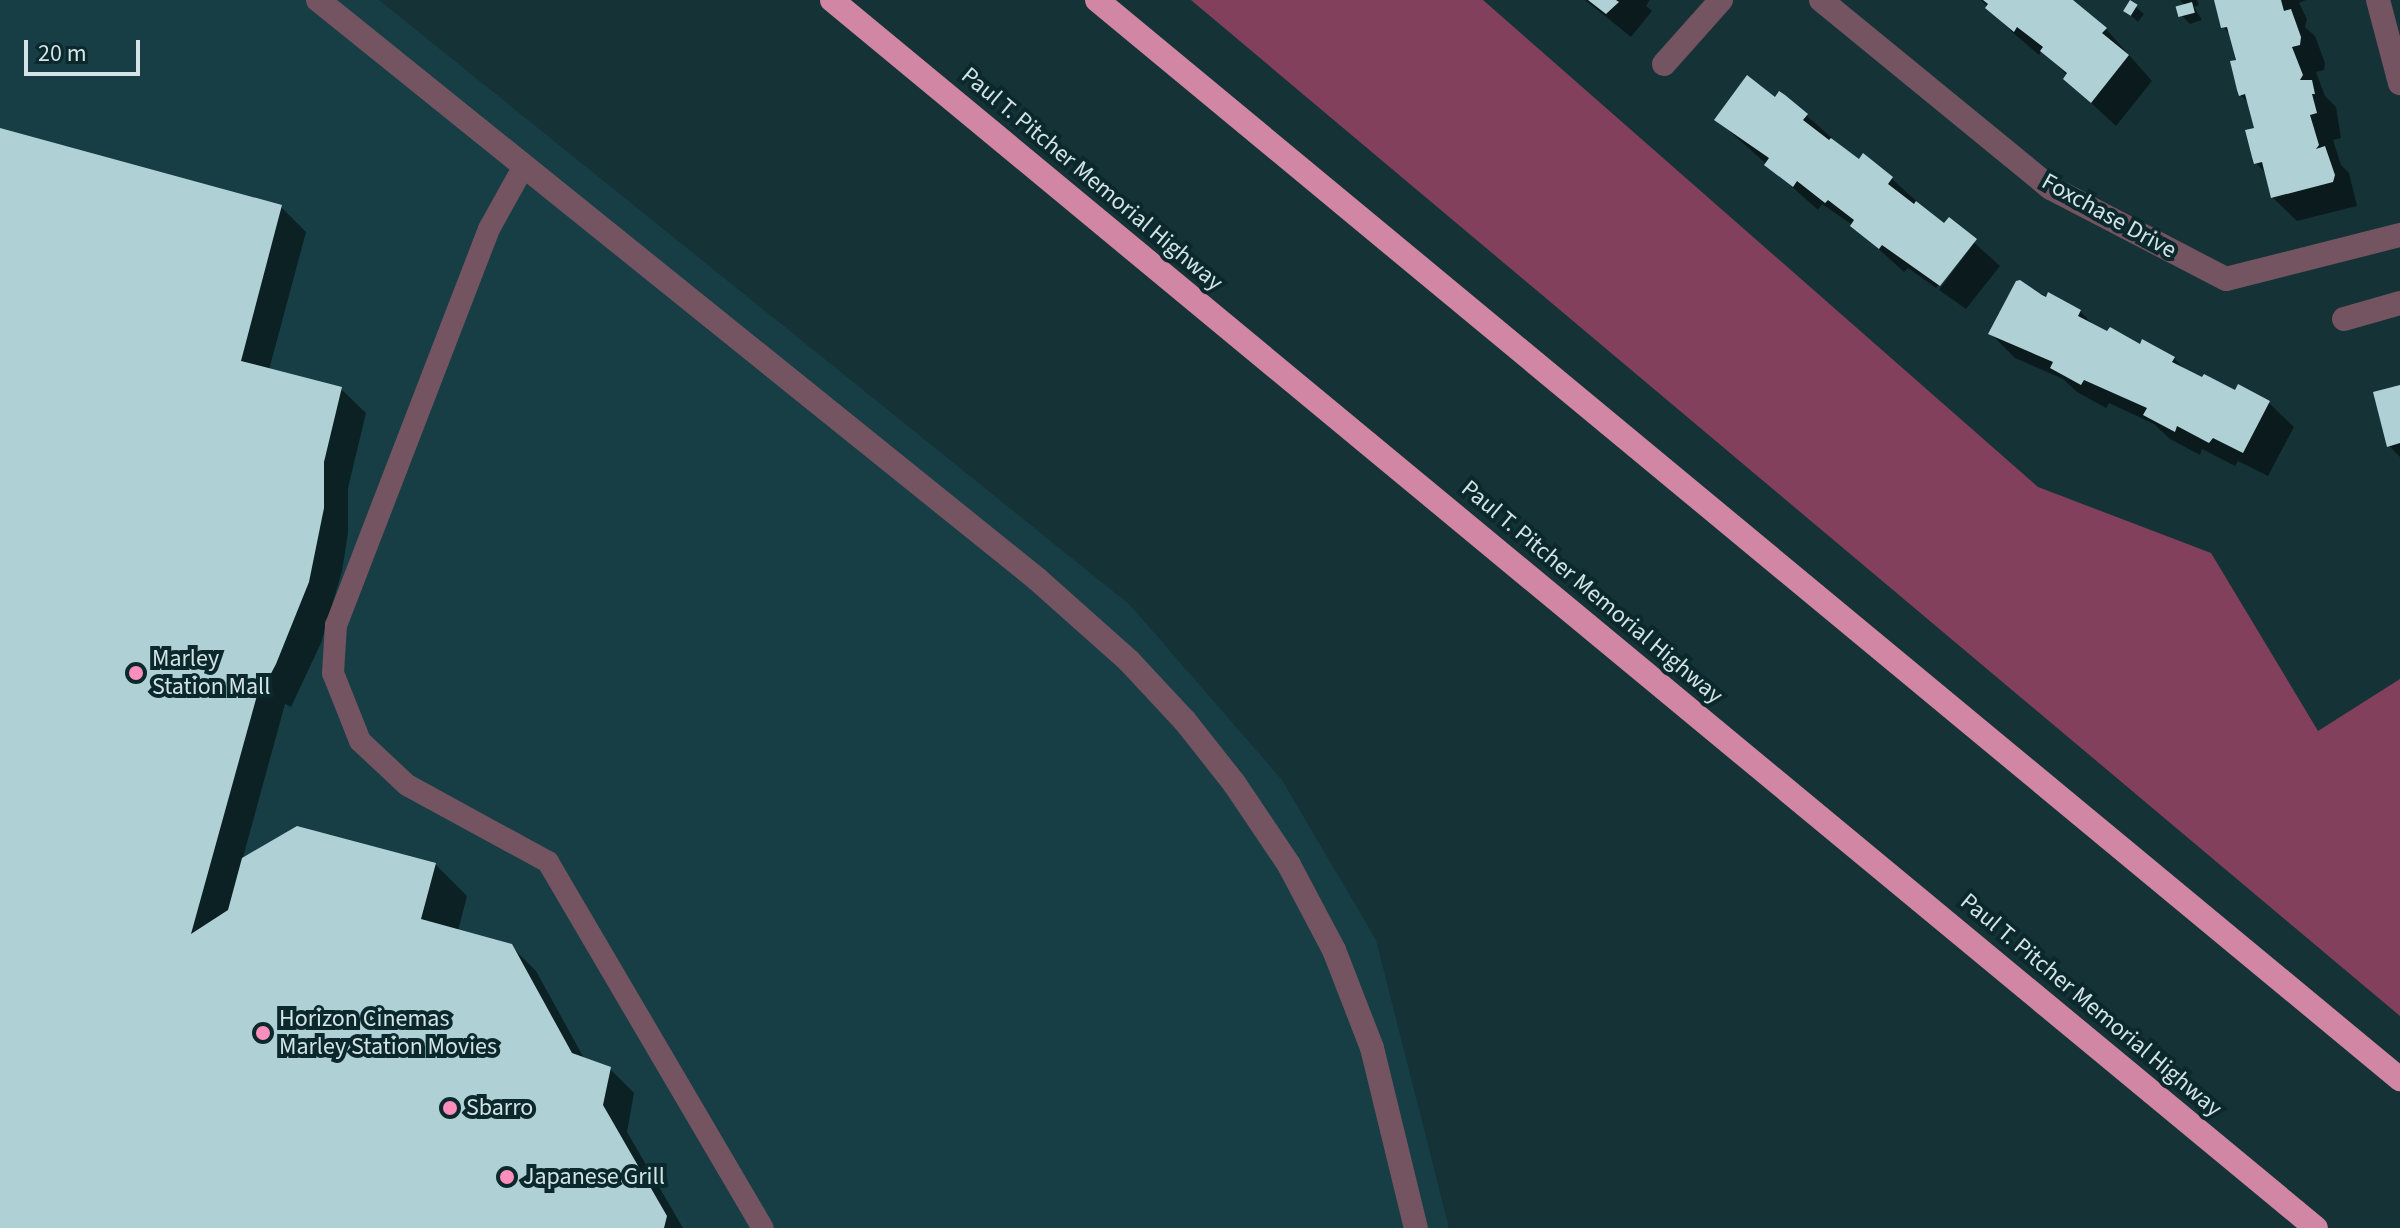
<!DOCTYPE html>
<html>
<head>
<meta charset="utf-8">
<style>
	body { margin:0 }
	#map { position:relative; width:2400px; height:1228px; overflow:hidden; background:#153337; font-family:"Source Sans 3",sans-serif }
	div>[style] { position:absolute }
	.built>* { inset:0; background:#163e44 }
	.forest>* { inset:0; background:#83405c }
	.shadow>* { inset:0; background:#0007 }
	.building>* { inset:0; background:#afd0d5; transform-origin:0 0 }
	.lane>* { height:22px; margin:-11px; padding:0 11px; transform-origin:11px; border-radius:11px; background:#735460 }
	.street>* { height:24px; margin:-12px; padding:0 12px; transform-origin:12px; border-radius:12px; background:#735460 }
	.highway>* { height:24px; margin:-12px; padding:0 12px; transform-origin:12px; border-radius:12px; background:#d186a3 }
	.dots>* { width:22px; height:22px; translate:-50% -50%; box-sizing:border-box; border:4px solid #0b292d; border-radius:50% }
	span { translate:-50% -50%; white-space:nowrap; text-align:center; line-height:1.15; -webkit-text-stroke:8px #0b292d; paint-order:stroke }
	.street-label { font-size:24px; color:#d3e3e6 }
	.poi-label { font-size:24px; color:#d3e3e6 }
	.left { translate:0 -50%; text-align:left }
	.scale { position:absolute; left:24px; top:40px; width:116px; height:36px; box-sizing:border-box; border:4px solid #d3e3e6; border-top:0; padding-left:10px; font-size:24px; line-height:28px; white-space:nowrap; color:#d3e3e6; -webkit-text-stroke:6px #0b292d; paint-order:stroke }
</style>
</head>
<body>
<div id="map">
	<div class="built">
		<i style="clip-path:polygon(0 0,379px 0,1130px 605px,1282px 780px,1376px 940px,1449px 1228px,0 1228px)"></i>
	</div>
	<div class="forest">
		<i style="clip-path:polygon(1191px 0,1483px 0,2038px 487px,2211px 553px,2318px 731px,2400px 679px,2400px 1016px)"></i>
	</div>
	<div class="shadow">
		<i style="clip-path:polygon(1585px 0,1650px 0,1646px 6px,1652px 11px,1631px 37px)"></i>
		<i style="clip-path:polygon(1981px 0,2068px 0,2106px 29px,2152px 81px,2116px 126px,2065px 79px,2068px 76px,2042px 50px,2039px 55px,2012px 32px)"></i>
		<i style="clip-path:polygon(2180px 0,2197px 0,2199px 5px,2194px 7px,2202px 20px,2190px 24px,2182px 16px,2186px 6px)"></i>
		<i style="clip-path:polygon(2216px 0,2306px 0,2299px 3px,2307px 19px,2305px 27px,2315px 36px,2325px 63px,2324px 70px,2316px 72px,2325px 96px,2336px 107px,2341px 138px,2333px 140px,2341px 165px,2349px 173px,2357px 206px,2297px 221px,2272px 197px,2267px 174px,2256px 163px,2256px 129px,2250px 104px,2240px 95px,2232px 36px,2223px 27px)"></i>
		<i style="clip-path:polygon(2136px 7px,2144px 14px,2138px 22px,2125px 10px)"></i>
		<i style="clip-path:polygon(1775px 100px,1807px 116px,1859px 162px,1892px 179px,1944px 226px,1949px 220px,2000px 266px,1966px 309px,1939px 290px,1971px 247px,1936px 288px,1908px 268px,1904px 272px,1851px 224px,1822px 204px,1818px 210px,1717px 120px)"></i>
		<i style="clip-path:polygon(0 130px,281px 207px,306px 232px,269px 370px,341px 389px,366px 413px,348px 488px,348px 533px,342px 571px,321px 643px,291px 707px,285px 704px,242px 861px,435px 864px,467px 896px,458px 931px,511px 946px,536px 971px,585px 1060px,610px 1069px,634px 1093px,627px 1132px,683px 1228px,0 1228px)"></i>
		<i style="clip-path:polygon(2017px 283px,2080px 311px,2096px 328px,2174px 358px,2187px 372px,2269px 403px,2294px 427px,2268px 476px,2238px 461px,2235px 466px,2202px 449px,2200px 455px,2170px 439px,2154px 424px,2109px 403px,2106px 408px,2077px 392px,2063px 379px,2015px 358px,1991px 334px)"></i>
		<i style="clip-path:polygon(2400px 387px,2400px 457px,2389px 446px)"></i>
	</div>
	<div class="building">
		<i style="clip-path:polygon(1588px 0,1616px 0,1619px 2px,1606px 14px)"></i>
		<i style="clip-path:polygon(1983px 0,2073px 0,2107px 28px,2102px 33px,2129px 55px,2091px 103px,2063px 79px,2067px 73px,2040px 51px,2043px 47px,2017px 27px,2014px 32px,1985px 8px,1988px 4px)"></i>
		<i style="left:2130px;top:0;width:9px;height:13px;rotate:32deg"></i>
		<i style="clip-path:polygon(2214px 0,2281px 0,2284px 11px,2291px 9px,2301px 37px,2300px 45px,2292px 47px,2303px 75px,2300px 80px,2312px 80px,2315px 94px,2312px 94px,2317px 113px,2310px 115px,2319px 145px,2316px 149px,2325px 146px,2335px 175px,2333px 182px,2271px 198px,2262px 162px,2254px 164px,2252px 157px,2245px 130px,2254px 128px,2245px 94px,2239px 96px,2237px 90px,2230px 61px,2236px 60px,2227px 27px,2221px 28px)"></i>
		<i style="left:2192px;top:2px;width:11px;height:17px;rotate:75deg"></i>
		<i style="clip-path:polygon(1747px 75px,1775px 97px,1779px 91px,1785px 95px,1808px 114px,1803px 120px,1829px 140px,1831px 138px,1859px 159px,1863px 153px,1893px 177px,1888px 184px,1914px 204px,1916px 201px,1944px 223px,1949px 217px,1977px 239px,1940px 286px,1882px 245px,1879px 249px,1850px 226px,1854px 220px,1828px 200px,1825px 203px,1797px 181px,1793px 187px,1764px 165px,1769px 158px,1714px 120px)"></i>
		<i style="clip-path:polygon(0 128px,282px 205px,241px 361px,342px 387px,324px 462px,324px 508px,309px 582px,276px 664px,266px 683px,261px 681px,191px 934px,228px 910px,242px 858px,297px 826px,436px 863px,421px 919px,512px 944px,572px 1053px,611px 1067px,603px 1105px,667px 1216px,664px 1228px,0 1228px)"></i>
		<i style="clip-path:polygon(2020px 280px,2042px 295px,2046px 297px,2048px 292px,2081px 310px,2078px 316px,2107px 331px,2110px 327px,2140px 344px,2142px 339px,2175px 357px,2172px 362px,2202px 377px,2204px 374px,2235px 390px,2238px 384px,2270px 401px,2243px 453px,2213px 438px,2209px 443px,2177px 426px,2175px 432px,2143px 415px,2147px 408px,2084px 380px,2081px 385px,2050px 368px,2053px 362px,1988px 334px,2016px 281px)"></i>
		<i style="clip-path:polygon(2400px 385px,2400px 443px,2387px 447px,2373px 392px)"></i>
	</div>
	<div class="lane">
		<i style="left:524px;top:166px;width:72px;rotate:119.1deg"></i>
		<i style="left:489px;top:229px;width:425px;rotate:111.1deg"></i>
		<i style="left:336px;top:625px;width:48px;rotate:93.6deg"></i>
		<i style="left:333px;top:673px;width:73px;rotate:68.3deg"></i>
		<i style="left:360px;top:741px;width:64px;rotate:43.1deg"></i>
		<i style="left:407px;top:785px;width:161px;rotate:28.6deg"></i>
		<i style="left:548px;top:862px;width:424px;rotate:59.6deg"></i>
	</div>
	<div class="street">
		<i style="left:318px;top:0;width:923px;rotate:38.84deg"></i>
		<i style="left:1037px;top:579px;width:123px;rotate:41.7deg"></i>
		<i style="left:1129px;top:661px;width:82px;rotate:47deg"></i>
		<i style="left:1185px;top:721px;width:79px;rotate:51.7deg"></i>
		<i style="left:1234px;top:783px;width:99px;rotate:56.1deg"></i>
		<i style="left:1289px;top:865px;width:96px;rotate:62.1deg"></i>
		<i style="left:1334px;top:950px;width:105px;rotate:68.8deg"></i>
		<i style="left:1372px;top:1048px;width:185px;rotate:76.3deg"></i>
		<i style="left:1821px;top:0;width:297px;rotate:39.3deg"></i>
		<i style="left:2051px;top:188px;width:197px;rotate:27.5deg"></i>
		<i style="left:2226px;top:279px;width:179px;rotate:-14.2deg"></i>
		<i style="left:2378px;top:0;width:86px;rotate:75.2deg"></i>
		<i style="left:1664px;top:64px;width:86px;rotate:-48.3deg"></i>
		<i style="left:2344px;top:319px;width:58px;rotate:-15.9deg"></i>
	</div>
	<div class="highway">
		<i style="left:832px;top:0;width:1926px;rotate:39.61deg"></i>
		<i style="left:1097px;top:0;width:1692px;rotate:39.63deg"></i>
	</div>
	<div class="dots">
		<i style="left:136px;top:673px;background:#fe8ebc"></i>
		<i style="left:263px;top:1033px;background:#fe8ebc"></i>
		<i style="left:450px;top:1108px;background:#fe8ebc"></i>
		<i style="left:507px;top:1177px;background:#fe8ebc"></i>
	</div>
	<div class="street-label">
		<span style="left:1092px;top:179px;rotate:40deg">Paul T. Pitcher Memorial Highway</span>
		<span style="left:2109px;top:216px;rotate:29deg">Foxchase Drive</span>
		<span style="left:1592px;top:592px;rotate:40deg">Paul T. Pitcher Memorial Highway</span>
		<span style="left:2091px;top:1005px;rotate:40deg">Paul T. Pitcher Memorial Highway</span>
	</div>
	<div class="poi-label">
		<span class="left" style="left:152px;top:673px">Marley<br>Station Mall</span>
		<span class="left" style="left:279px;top:1033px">Horizon Cinemas<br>Marley Station Movies</span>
		<span class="left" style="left:466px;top:1108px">Sbarro</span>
		<span class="left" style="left:523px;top:1177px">Japanese Grill</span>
	</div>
	<div class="scale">20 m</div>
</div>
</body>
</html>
